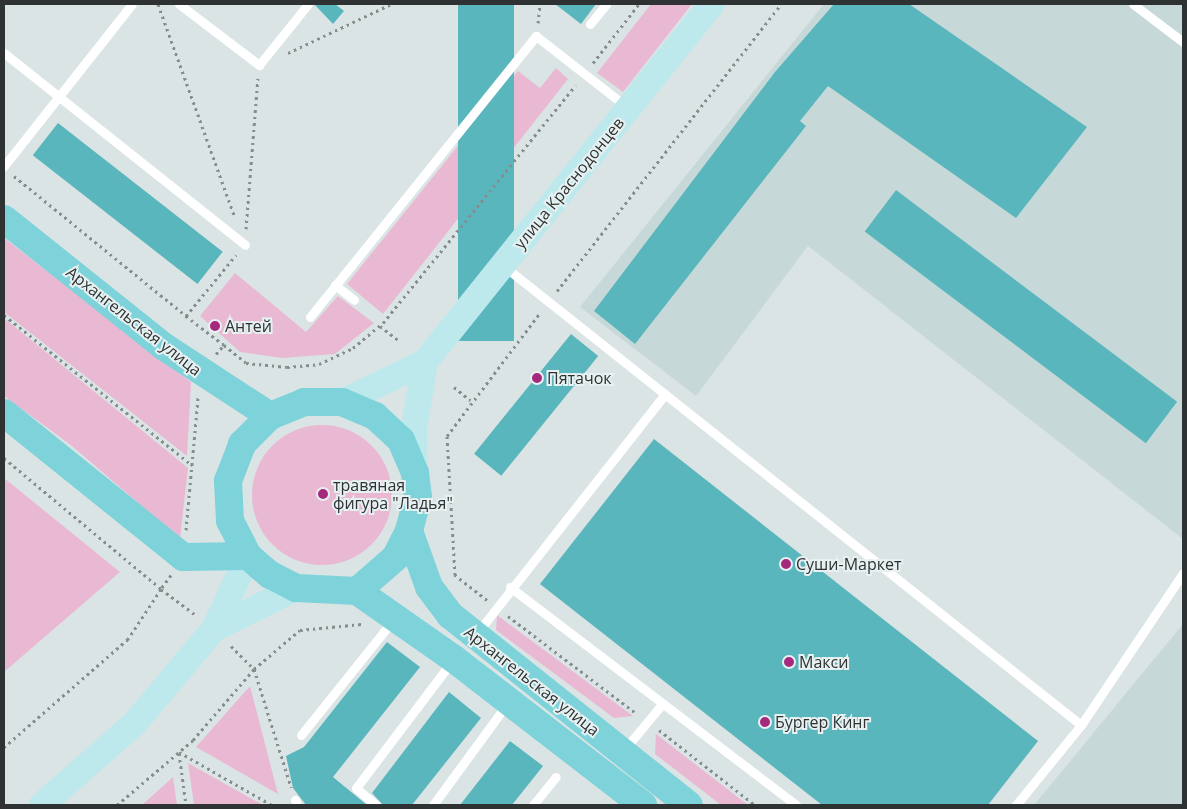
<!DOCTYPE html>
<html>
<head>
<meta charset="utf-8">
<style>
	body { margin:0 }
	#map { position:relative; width:1187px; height:809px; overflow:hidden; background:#dbe4e5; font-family:"Open Sans",sans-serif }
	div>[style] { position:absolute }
	.built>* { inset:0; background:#c7d8d9 }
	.green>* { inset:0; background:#e9b9d4 }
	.round { border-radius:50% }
	.building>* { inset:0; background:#5ab6bd; transform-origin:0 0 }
	.path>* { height:3px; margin-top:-1.5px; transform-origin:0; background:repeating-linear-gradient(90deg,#868d8d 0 2.5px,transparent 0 6.5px) }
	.service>* { height:9px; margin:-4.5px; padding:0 4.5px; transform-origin:4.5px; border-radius:4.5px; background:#fff }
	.secondary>* { height:26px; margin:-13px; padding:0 13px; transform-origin:13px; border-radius:13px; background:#bee9ec }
	.primary>* { height:28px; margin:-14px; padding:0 14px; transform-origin:14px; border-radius:14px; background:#7dd3d9 }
	.dots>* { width:14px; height:14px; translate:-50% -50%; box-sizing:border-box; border:2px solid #e8f1f2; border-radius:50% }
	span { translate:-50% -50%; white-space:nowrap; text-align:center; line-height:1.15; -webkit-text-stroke:4px #e8f1f2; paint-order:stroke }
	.street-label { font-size:16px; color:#2e3232 }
	.poi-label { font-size:16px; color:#2e3232 }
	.left { translate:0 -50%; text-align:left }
	.frame { position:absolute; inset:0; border:5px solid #2e3232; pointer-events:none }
</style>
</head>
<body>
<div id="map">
	<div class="built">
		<i style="clip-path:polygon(824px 4px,1183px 4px,1183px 539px,808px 246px,696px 396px,580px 307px)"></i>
		<i style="clip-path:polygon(1183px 624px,1183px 805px,1034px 805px)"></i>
	</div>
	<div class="green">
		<i style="clip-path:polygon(651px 4px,692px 4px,623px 92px,597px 73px)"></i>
		<i style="clip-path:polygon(556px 68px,568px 79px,383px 314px,347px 284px,518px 71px,540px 88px)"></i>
		<i style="clip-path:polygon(4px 238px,191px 382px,187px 456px,4px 312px)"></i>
		<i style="clip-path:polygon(235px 273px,306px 332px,338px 296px,374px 323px,335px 354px,282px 358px,240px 352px,200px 316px)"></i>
		<i style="clip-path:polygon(4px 318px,188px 468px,180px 539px,72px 446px,4px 396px)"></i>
		<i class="round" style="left:252px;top:425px;width:140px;height:140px"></i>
		<i style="clip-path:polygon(4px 478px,120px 572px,4px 672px)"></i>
		<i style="clip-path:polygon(497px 615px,633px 716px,614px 718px,496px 630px)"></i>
		<i style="clip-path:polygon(250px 686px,278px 794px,196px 747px)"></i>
		<i style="clip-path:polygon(656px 734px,748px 805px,721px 805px,655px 754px)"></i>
		<i style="clip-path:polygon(188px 763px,261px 804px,194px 805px)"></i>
		<i style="clip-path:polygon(173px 777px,177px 805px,142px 805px)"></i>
	</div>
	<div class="building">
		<i style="clip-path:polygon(314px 4px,335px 4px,344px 11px,333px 24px)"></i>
		<i style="left:458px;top:4px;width:56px;height:337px"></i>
		<i style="clip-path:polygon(555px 4px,596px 4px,581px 24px)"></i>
		<i style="clip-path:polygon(834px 4px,909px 4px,1087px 127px,1016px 218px,828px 86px,800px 121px,806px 126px,635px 344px,594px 311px,775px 72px)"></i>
		<i style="left:58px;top:123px;width:209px;height:41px;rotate:38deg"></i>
		<i style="left:896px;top:190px;width:352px;height:52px;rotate:37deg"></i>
		<i style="left:571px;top:334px;width:35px;height:154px;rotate:39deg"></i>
		<i style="clip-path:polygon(654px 439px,1038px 741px,988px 805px,822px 805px,540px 584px)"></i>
		<i style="clip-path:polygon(387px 642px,420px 667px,333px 777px,367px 805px,306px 805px,293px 788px,286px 756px,304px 747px)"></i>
		<i style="clip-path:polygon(449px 692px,481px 718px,412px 805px,383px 805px,372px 793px)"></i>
		<i style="clip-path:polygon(510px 741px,543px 766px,512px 805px,460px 805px)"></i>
	</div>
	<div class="path">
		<i style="left:158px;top:4px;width:227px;rotate:70.2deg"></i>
		<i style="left:538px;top:23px;width:19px;rotate:-84deg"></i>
		<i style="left:288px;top:53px;width:114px;rotate:-25.4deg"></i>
		<i style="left:593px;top:63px;width:75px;rotate:-52.1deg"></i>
		<i style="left:14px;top:176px;width:222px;rotate:39.1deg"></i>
		<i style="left:246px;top:229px;width:151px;rotate:-85.5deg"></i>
		<i style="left:557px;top:291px;width:364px;rotate:-52deg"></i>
		<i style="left:4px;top:315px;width:241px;rotate:38.6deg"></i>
		<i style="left:380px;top:326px;width:23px;rotate:38deg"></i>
		<i style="left:224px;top:345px;width:28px;rotate:39deg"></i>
		<i style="left:246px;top:363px;width:41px;rotate:5.6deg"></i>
		<i style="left:287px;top:367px;width:32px;rotate:-5deg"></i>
		<i style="left:319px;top:364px;width:38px;rotate:-25deg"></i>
		<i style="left:353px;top:348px;width:39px;rotate:-40deg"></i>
		<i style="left:383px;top:323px;width:306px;rotate:-51deg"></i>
		<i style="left:216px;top:354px;width:12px;rotate:-48deg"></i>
		<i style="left:224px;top:345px;width:48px;rotate:-142.7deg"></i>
		<i style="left:186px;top:316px;width:79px;rotate:-50.7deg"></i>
		<i style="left:454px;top:387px;width:21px;rotate:39deg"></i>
		<i style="left:4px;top:458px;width:204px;rotate:39.8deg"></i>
		<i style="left:161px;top:589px;width:60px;rotate:123.4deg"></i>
		<i style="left:128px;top:639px;width:164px;rotate:138.9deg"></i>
		<i style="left:186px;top:530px;width:134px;rotate:-84.8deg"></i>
		<i style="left:171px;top:575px;width:17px;rotate:126deg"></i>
		<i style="left:161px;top:589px;width:45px;rotate:36.9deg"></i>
		<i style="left:487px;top:600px;width:41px;rotate:-142deg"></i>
		<i style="left:455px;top:575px;width:139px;rotate:-93.3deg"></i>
		<i style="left:447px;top:436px;width:154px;rotate:-52.9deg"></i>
		<i style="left:508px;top:616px;width:161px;rotate:37.2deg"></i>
		<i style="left:231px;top:646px;width:33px;rotate:45deg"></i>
		<i style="left:254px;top:669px;width:124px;rotate:72.6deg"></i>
		<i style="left:659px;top:730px;width:122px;rotate:38deg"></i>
		<i style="left:179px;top:752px;width:107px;rotate:29.7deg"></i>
		<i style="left:179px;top:753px;width:52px;rotate:82.3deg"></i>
		<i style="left:117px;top:805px;width:100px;rotate:-40.5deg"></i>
		<i style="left:193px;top:740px;width:94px;rotate:-49.3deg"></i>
		<i style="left:254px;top:669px;width:60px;rotate:-40.3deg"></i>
		<i style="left:300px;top:630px;width:62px;rotate:-5.5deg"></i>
	</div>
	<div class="service">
		<i style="left:179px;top:4px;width:101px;rotate:37.3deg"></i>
		<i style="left:259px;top:65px;width:78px;rotate:-51.2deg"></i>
		<i style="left:1133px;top:4px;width:63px;rotate:37.2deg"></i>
		<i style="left:590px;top:24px;width:26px;rotate:-51deg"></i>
		<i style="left:4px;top:53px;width:308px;rotate:38.5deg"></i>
		<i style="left:4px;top:166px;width:206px;rotate:-51.7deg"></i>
		<i style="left:505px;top:267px;width:736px;rotate:38.49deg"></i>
		<i style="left:1081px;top:725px;width:103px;rotate:129.1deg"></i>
		<i style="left:335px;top:285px;width:24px;rotate:38deg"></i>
		<i style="left:310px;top:317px;width:361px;rotate:-51.2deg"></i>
		<i style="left:536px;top:36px;width:115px;rotate:38deg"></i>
		<i style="left:510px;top:587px;width:360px;rotate:37.3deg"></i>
		<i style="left:477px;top:633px;width:304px;rotate:-51.8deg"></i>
		<i style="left:1081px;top:725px;width:183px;rotate:-56.1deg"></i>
		<i style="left:301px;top:735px;width:147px;rotate:-51.3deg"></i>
		<i style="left:624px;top:750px;width:60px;rotate:-50.4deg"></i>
		<i style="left:295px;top:800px;width:5px;rotate:68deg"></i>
		<i style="left:376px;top:805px;width:26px;rotate:-140deg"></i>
		<i style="left:356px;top:788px;width:159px;rotate:-52.9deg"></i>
		<i style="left:433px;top:805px;width:125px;rotate:-53.8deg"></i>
		<i style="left:533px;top:805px;width:36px;rotate:-51deg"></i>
	</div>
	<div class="secondary">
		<i style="left:342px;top:402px;width:92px;rotate:-25.7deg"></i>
		<i style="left:425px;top:362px;width:459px;rotate:-51.3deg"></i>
		<i style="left:415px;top:472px;width:44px;rotate:-91.3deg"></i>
		<i style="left:414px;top:428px;width:67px;rotate:-80.5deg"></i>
		<i style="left:214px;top:629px;width:92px;rotate:-26.6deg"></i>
		<i style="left:42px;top:805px;width:124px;rotate:-41.4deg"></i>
		<i style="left:135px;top:723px;width:123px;rotate:-50deg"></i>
		<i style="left:214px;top:629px;width:81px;rotate:-65deg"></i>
	</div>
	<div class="primary">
		<i style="left:4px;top:219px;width:203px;rotate:38.6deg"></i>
		<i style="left:163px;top:346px;width:128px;rotate:33.2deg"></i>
		<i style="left:304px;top:402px;width:38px"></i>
		<i style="left:342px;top:402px;width:36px;rotate:23deg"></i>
		<i style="left:375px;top:416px;width:35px;rotate:43deg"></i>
		<i style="left:401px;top:440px;width:36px;rotate:67deg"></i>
		<i style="left:415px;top:473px;width:24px;rotate:83deg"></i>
		<i style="left:418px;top:497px;width:35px;rotate:105deg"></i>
		<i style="left:409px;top:531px;width:29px;rotate:117deg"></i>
		<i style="left:396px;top:557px;width:52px;rotate:138.9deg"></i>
		<i style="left:357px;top:591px;width:61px;rotate:-177.2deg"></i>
		<i style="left:296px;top:588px;width:29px;rotate:-153deg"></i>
		<i style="left:270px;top:575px;width:29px;rotate:-139deg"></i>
		<i style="left:248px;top:556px;width:39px;rotate:-117deg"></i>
		<i style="left:230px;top:521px;width:40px;rotate:-92.9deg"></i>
		<i style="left:228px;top:481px;width:40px;rotate:-69deg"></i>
		<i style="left:242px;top:444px;width:40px;rotate:-45deg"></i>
		<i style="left:270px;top:416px;width:37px;rotate:-22deg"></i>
		<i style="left:4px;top:413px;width:230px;rotate:38.8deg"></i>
		<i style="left:183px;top:557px;width:65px;rotate:-0.9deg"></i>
		<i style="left:409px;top:531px;width:59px;rotate:70.3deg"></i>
		<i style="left:429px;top:587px;width:35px;rotate:53deg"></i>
		<i style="left:450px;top:615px;width:305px;rotate:38.5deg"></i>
		<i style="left:357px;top:591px;width:118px;rotate:35deg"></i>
		<i style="left:454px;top:659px;width:239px;rotate:37.7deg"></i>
	</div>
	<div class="dots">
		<i style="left:215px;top:326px;background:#a52a7d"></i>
		<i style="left:537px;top:378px;background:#a52a7d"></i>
		<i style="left:323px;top:494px;background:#a52a7d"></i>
		<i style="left:786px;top:564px;background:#a52a7d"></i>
		<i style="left:789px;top:662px;background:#a52a7d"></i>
		<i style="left:765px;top:722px;background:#a52a7d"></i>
	</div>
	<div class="street-label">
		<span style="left:569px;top:183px;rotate:-51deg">улица Краснодонцев</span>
		<span style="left:134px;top:321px;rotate:38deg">Архангельская улица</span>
		<span style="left:532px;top:681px;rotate:38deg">Архангельская улица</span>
	</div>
	<div class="poi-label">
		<span class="left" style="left:225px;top:326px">Антей</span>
		<span class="left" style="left:547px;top:378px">Пятачок</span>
		<span class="left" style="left:333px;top:494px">травяная<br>фигура "Ладья"</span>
		<span class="left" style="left:796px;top:564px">Суши-Маркет</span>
		<span class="left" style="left:799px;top:662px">Макси</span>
		<span class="left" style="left:775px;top:722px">Бургер Кинг</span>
	</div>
	<div class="frame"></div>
</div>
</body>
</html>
